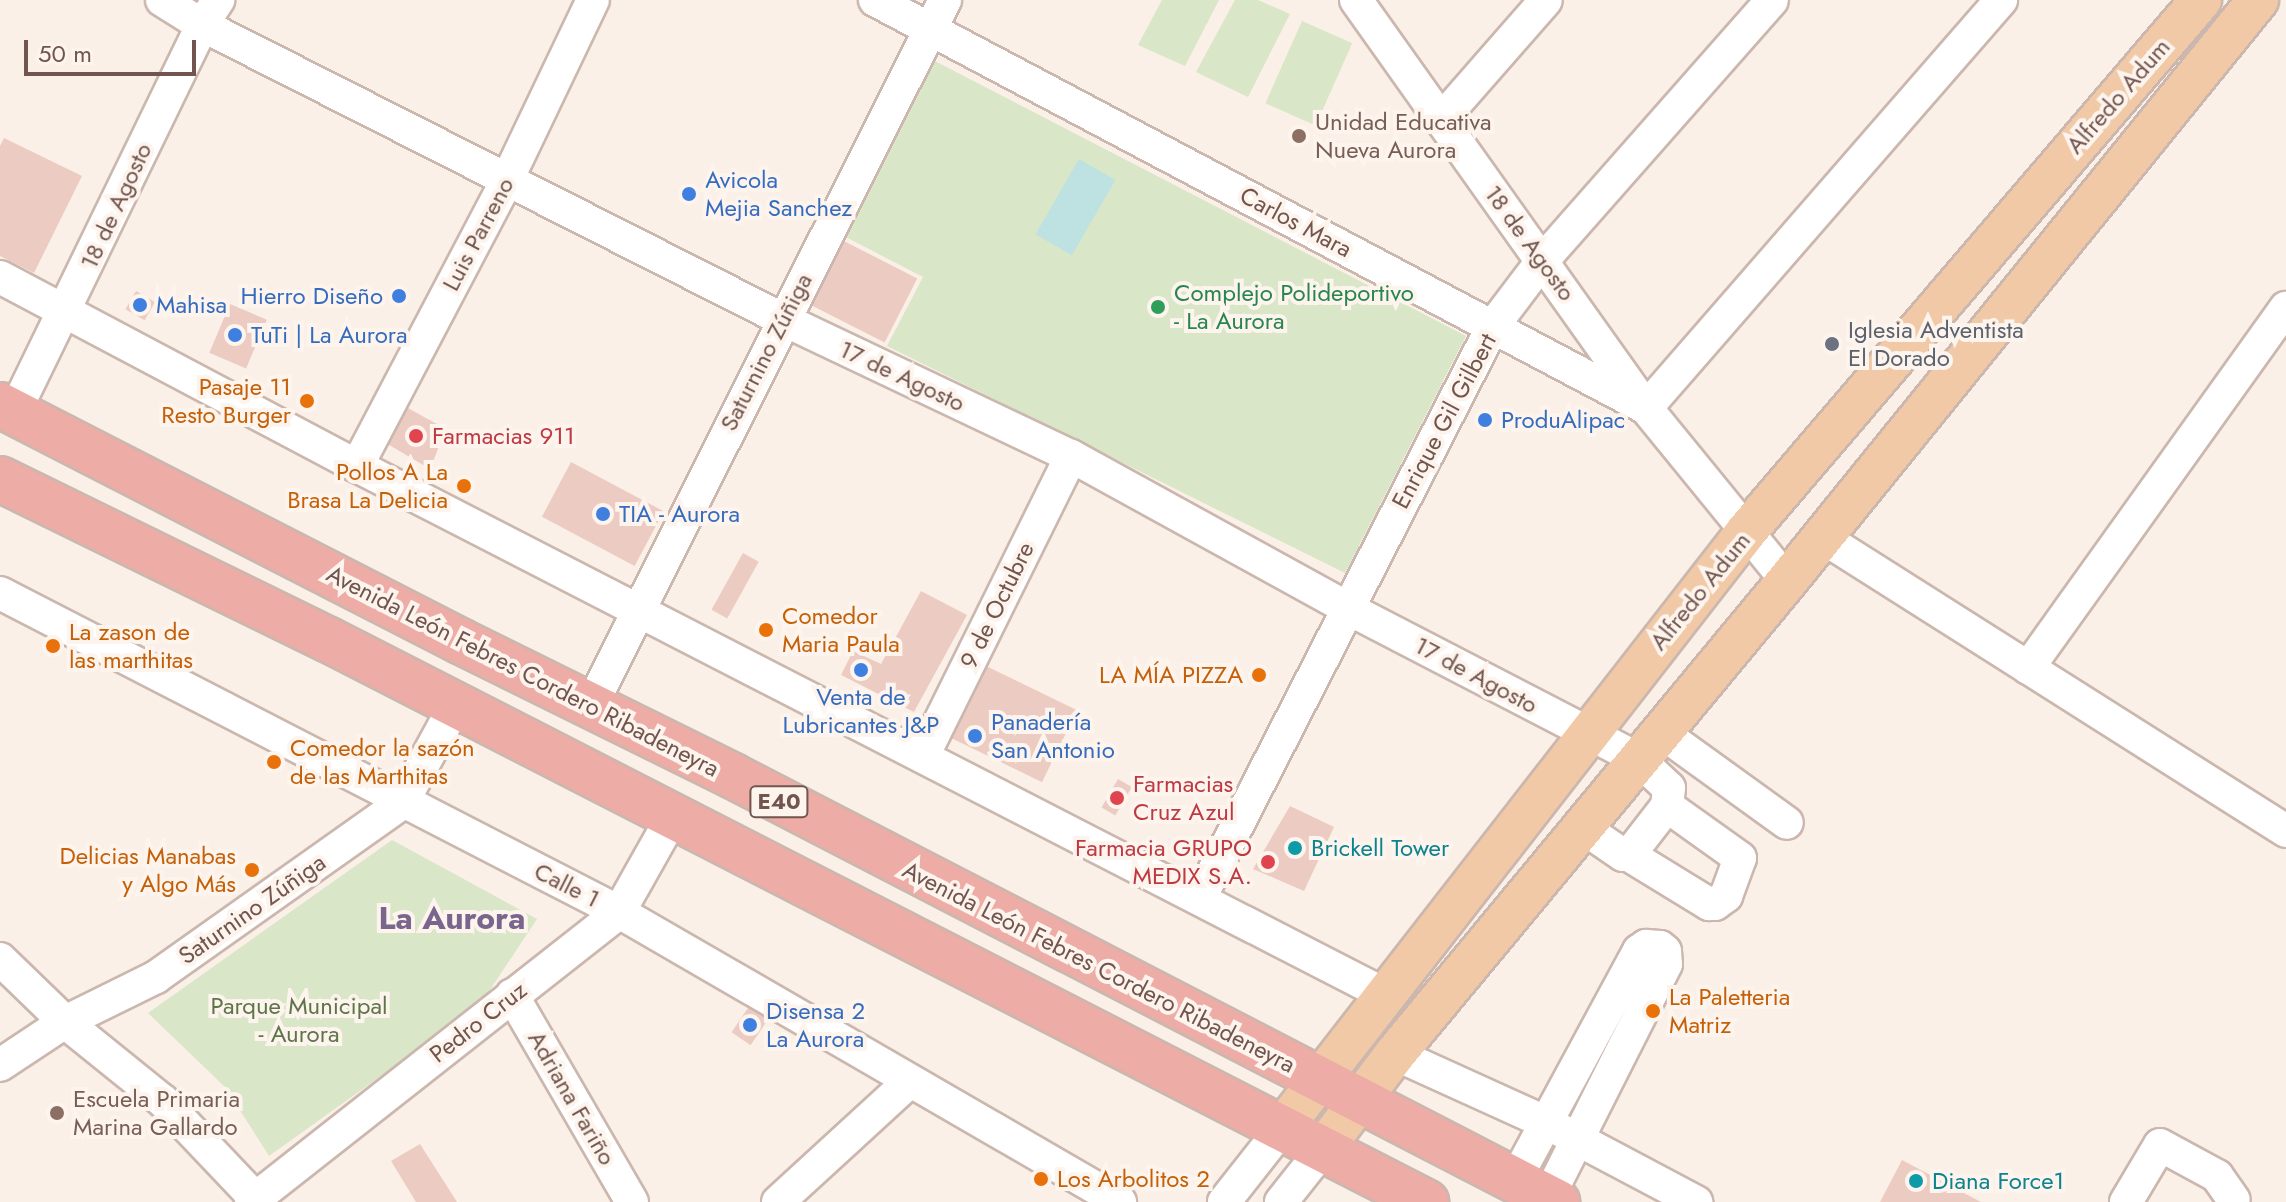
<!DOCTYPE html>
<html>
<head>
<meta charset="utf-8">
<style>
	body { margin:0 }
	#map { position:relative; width:2286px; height:1202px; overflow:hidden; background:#faf0e7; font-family:Jost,sans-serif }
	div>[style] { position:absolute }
	.green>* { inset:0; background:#d9e6c7; transform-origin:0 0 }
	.water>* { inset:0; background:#bee2e1; transform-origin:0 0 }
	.building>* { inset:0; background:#ecccc2; transform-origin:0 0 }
	.roads { filter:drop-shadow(2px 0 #cbb7ae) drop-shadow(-2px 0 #cbb7ae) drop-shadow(0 2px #cbb7ae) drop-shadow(0 -2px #cbb7ae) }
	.minor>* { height:32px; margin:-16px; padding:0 16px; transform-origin:16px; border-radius:16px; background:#fff }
	.major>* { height:40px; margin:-20px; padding:0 20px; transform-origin:20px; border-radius:20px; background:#f1c9a7 }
	.highway>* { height:44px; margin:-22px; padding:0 22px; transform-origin:22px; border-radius:22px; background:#edaca5 }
	.dots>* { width:22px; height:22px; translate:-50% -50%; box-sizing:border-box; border:4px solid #fdf4ed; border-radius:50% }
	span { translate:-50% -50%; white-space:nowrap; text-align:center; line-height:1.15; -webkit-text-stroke:8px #fdf4ed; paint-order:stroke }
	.shield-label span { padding:2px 6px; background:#fdf4ed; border:2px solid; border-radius:6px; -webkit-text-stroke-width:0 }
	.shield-label { font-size:22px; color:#71554e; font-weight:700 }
	.street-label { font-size:24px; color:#71554e }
	.education-label { font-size:24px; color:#785e54 }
	.left { translate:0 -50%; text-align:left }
	.shop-label { font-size:24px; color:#366cbe }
	.right { translate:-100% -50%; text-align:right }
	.leisure-label { font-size:24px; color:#27864d }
	.worship-label { font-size:24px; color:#5b616d }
	.food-label { font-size:24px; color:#c56008 }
	.health-label { font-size:24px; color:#be3a42 }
	.culture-label { font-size:24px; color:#0d838f }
	.park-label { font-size:24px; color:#5d7648 }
	.district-label { font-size:32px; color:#7a668d; font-weight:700 }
	.scale { position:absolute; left:24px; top:40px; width:172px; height:36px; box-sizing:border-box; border:4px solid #71554e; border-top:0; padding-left:10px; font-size:24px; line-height:28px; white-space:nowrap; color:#71554e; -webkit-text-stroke:6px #fdf4ed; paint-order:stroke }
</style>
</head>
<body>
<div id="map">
	<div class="green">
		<i style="clip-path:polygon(1162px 0,1219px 0,1185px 66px,1138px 45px)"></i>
		<i style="clip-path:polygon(1235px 0,1258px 0,1290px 14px,1248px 97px,1196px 72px)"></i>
		<i style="left:1302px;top:21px;width:55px;height:90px;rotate:24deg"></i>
		<i style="clip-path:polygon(927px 57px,1466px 336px,1345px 573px,887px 346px,923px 277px,840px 234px)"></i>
		<i style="clip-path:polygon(392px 840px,537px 919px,480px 1005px,269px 1156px,225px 1087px,148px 1013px)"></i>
	</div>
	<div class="water">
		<i style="left:1079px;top:159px;width:42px;height:87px;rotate:30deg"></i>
	</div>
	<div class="building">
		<i style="clip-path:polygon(4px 138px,82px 176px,34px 273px,0 256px,0 146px)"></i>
		<i style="left:838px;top:238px;width:89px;height:72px;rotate:27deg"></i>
		<i style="left:136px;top:291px;width:22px;height:21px;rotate:30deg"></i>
		<i style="left:230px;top:304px;width:40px;height:53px;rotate:23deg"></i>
		<i style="clip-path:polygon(406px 407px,446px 429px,430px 469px,384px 442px)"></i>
		<i style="left:571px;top:462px;width:105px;height:62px;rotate:28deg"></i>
		<i style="left:743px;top:553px;width:18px;height:65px;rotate:29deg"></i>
		<i style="clip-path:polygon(921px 591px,967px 615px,914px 712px,841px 675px,853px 651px,881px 664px)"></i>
		<i style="left:980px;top:663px;width:108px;height:80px;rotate:26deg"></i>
		<i style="left:1118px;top:779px;width:16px;height:33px;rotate:30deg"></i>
		<i style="clip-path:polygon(1290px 806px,1334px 827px,1304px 891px,1253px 869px)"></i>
		<i style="left:750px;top:1005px;width:23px;height:33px;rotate:34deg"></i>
		<i style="clip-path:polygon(420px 1144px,457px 1202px,416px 1202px,391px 1161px)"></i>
		<i style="clip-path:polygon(1902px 1160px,1981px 1202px,1880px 1202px)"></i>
	</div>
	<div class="roads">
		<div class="minor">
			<i style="left:162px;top:0;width:47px;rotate:32deg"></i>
			<i style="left:202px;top:25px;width:650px;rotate:26.88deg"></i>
			<i style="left:782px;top:319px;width:320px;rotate:25.4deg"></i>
			<i style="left:1071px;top:456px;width:315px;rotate:28.8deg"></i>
			<i style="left:1347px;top:608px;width:328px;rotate:27.4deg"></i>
			<i style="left:1638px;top:759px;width:42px;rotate:43.1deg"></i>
			<i style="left:1669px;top:788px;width:18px;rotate:96deg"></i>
			<i style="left:1667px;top:806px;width:62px;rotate:127.8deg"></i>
			<i style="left:1629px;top:855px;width:6px;rotate:180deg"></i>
			<i style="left:1623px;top:855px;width:50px;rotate:-145.7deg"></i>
			<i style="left:875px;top:0;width:872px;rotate:27.89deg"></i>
			<i style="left:1646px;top:408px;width:223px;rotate:50.8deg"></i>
			<i style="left:1356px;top:0;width:493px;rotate:54.6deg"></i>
			<i style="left:1441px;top:120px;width:159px;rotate:-48.8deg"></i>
			<i style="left:0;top:277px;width:404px;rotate:27.9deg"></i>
			<i style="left:357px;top:466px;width:1157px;rotate:27.21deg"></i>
			<i style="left:1646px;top:408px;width:541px;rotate:-48.97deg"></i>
			<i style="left:14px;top:413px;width:431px;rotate:-64.1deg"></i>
			<i style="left:202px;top:25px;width:30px;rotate:-57deg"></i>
			<i style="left:357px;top:466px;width:325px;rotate:-62.3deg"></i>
			<i style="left:508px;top:178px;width:197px;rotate:-64.5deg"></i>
			<i style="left:1822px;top:537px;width:549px;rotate:32.36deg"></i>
			<i style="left:0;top:593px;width:696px;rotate:27.26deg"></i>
			<i style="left:619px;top:912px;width:579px;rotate:30.06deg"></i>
			<i style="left:2028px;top:668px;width:443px;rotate:-54.4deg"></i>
			<i style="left:591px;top:706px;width:790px;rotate:-63.37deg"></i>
			<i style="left:1661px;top:732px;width:155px;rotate:35.8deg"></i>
			<i style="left:924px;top:754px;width:332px;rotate:-63.7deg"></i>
			<i style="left:1629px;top:855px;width:94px;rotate:31.5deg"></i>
			<i style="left:1709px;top:904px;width:6px"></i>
			<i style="left:1715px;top:904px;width:14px;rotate:-36deg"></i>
			<i style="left:1726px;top:896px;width:40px;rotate:-69.8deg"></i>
			<i style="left:1740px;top:858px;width:90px;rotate:-144.5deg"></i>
			<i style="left:1200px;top:898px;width:643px;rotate:-62.88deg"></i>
			<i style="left:1493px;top:326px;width:83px;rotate:-52.9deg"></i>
			<i style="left:1543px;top:260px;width:346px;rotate:-48.6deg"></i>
			<i style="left:0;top:959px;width:91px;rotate:44.1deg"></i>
			<i style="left:65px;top:1022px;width:126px;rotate:38.9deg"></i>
			<i style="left:163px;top:1101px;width:139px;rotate:46.5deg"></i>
			<i style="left:512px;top:995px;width:239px;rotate:59.9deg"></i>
			<i style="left:1395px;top:1054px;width:167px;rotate:24.4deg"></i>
			<i style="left:1547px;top:1123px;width:169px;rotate:27.9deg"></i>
			<i style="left:0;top:1065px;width:78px;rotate:-33.5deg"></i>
			<i style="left:65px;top:1022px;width:102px;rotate:-26.3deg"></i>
			<i style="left:156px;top:977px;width:301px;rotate:-35.3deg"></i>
			<i style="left:402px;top:803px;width:113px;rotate:-61.4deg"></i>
			<i style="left:1514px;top:1182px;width:263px;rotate:-61.6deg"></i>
			<i style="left:1639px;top:951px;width:9px;rotate:-36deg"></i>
			<i style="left:1646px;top:946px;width:14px;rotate:4deg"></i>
			<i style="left:1660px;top:947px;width:6px;rotate:39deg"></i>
			<i style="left:1665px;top:951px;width:13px;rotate:86deg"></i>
			<i style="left:1666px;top:964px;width:262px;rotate:116.8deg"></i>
			<i style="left:251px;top:1202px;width:469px;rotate:-38.2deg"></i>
			<i style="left:619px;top:912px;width:110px;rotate:-60.6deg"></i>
			<i style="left:778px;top:1202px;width:179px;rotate:-42.5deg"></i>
			<i style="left:1224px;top:1202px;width:95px;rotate:-51.8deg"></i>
			<i style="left:1281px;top:1202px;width:68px;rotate:-51.6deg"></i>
			<i style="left:2126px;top:1202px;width:66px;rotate:-59.2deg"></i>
			<i style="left:2160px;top:1145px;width:65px;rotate:28.5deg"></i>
			<i style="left:2217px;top:1176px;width:29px;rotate:55deg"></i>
		</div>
		<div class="major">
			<i style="left:1283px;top:1127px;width:754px;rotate:-52.11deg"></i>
			<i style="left:1746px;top:532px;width:700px;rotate:-49.46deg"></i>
			<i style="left:1323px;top:1149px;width:119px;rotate:-52.8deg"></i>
			<i style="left:1395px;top:1054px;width:614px;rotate:-50.35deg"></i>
			<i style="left:1787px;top:581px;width:748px;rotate:-50.97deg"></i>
		</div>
		<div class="highway">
			<i style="left:0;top:405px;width:519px;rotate:27.16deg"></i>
			<i style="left:462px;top:642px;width:302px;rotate:26.3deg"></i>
			<i style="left:733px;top:776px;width:928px;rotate:27.34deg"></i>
			<i style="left:0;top:479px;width:366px;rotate:26.1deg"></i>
			<i style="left:329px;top:640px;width:1233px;rotate:27.13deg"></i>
		</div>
	</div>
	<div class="dots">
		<i style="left:1299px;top:136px;background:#8d6e63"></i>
		<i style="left:689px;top:194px;background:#3f7fe0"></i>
		<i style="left:399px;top:296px;background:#3f7fe0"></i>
		<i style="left:140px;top:305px;background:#3f7fe0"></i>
		<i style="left:1158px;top:307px;background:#2e9e5b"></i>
		<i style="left:235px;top:335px;background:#3f7fe0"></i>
		<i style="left:1832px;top:344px;background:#6b7280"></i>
		<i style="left:307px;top:401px;background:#e8710a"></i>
		<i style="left:1485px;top:420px;background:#3f7fe0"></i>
		<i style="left:416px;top:436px;background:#e0444e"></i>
		<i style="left:464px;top:486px;background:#e8710a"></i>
		<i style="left:603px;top:514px;background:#3f7fe0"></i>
		<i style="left:766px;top:630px;background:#e8710a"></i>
		<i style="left:53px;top:646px;background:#e8710a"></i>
		<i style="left:861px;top:670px;background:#3f7fe0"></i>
		<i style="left:1259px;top:675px;background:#e8710a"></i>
		<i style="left:975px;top:736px;background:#3f7fe0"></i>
		<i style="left:274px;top:762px;background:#e8710a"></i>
		<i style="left:1117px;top:798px;background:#e0444e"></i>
		<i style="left:1295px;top:848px;background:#0f9aa8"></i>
		<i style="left:1268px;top:862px;background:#e0444e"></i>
		<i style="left:252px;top:870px;background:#e8710a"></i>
		<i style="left:1653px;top:1011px;background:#e8710a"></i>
		<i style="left:750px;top:1025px;background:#3f7fe0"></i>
		<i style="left:57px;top:1113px;background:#8d6e63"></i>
		<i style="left:1041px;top:1179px;background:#e8710a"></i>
		<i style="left:1916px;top:1181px;background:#0f9aa8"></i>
	</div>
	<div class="shield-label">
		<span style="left:779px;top:802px">E40</span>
	</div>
	<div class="street-label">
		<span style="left:2118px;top:96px;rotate:-49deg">Alfredo Adum</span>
		<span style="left:116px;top:206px;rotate:-65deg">18 de Agosto</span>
		<span style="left:1296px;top:222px;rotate:28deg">Carlos Mara</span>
		<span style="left:478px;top:234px;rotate:-62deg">Luis Parreno</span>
		<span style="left:1530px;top:243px;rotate:54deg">18 de Agosto</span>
		<span style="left:766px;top:352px;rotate:-63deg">Saturnino Zúñiga</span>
		<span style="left:902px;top:376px;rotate:25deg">17 de Agosto</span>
		<span style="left:1444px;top:421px;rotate:-62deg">Enrique Gil Gilbert</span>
		<span style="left:1700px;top:591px;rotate:-51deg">Alfredo Adum</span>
		<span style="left:997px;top:605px;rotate:-64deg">9 de Octubre</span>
		<span style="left:523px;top:671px;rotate:27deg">Avenida León Febres Cordero Ribadeneyra</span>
		<span style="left:1476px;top:675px;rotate:28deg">17 de Agosto</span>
		<span style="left:567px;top:885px;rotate:27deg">Calle 1</span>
		<span style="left:252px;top:909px;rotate:-35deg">Saturnino Zúñiga</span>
		<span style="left:1099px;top:967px;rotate:27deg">Avenida León Febres Cordero Ribadeneyra</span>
		<span style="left:478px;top:1022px;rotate:-38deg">Pedro Cruz</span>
		<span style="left:572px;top:1098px;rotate:60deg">Adriana Fariño</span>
	</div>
	<div class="education-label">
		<span class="left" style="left:1315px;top:136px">Unidad Educativa<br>Nueva Aurora</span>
		<span class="left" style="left:73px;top:1113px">Escuela Primaria<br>Marina Gallardo</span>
	</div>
	<div class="shop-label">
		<span class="left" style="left:705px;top:194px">Avicola<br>Mejia Sanchez</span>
		<span class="right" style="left:383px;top:296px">Hierro Diseño</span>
		<span class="left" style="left:156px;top:305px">Mahisa</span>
		<span class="left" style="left:251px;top:335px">TuTi | La Aurora</span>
		<span class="left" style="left:1501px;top:420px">ProduAlipac</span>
		<span class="left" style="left:619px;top:514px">TIA - Aurora</span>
		<span style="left:861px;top:711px">Venta de<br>Lubricantes J&amp;P</span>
		<span class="left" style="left:991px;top:736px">Panadería<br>San Antonio</span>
		<span class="left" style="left:766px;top:1025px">Disensa 2<br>La Aurora</span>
	</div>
	<div class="leisure-label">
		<span class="left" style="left:1174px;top:307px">Complejo Polideportivo<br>- La Aurora</span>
	</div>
	<div class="worship-label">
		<span class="left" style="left:1848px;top:344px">Iglesia Adventista<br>El Dorado</span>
	</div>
	<div class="food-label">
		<span class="right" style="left:291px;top:401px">Pasaje 11<br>Resto Burger</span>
		<span class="right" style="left:448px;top:486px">Pollos A La<br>Brasa La Delicia</span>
		<span class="left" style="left:782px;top:630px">Comedor<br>Maria Paula</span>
		<span class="left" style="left:69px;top:646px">La zason de<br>las marthitas</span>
		<span class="right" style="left:1243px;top:675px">LA MÍA PIZZA</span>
		<span class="left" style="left:290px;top:762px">Comedor la sazón<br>de las Marthitas</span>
		<span class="right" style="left:236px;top:870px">Delicias Manabas<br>y Algo Más</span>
		<span class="left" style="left:1669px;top:1011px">La Paletteria<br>Matriz</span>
		<span class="left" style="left:1057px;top:1179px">Los Arbolitos 2</span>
	</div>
	<div class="health-label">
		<span class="left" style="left:432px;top:436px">Farmacias 911</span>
		<span class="left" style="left:1133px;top:798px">Farmacias<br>Cruz Azul</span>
		<span class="right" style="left:1252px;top:862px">Farmacia GRUPO<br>MEDIX S.A.</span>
	</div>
	<div class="culture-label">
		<span class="left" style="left:1311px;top:848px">Brickell Tower</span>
		<span class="left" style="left:1932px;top:1181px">Diana Force1</span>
	</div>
	<div class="park-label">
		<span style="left:299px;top:1020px">Parque Municipal<br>- Aurora</span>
	</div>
	<div class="district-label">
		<span style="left:452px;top:918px">La Aurora</span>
	</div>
	<div class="scale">50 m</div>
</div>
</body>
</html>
